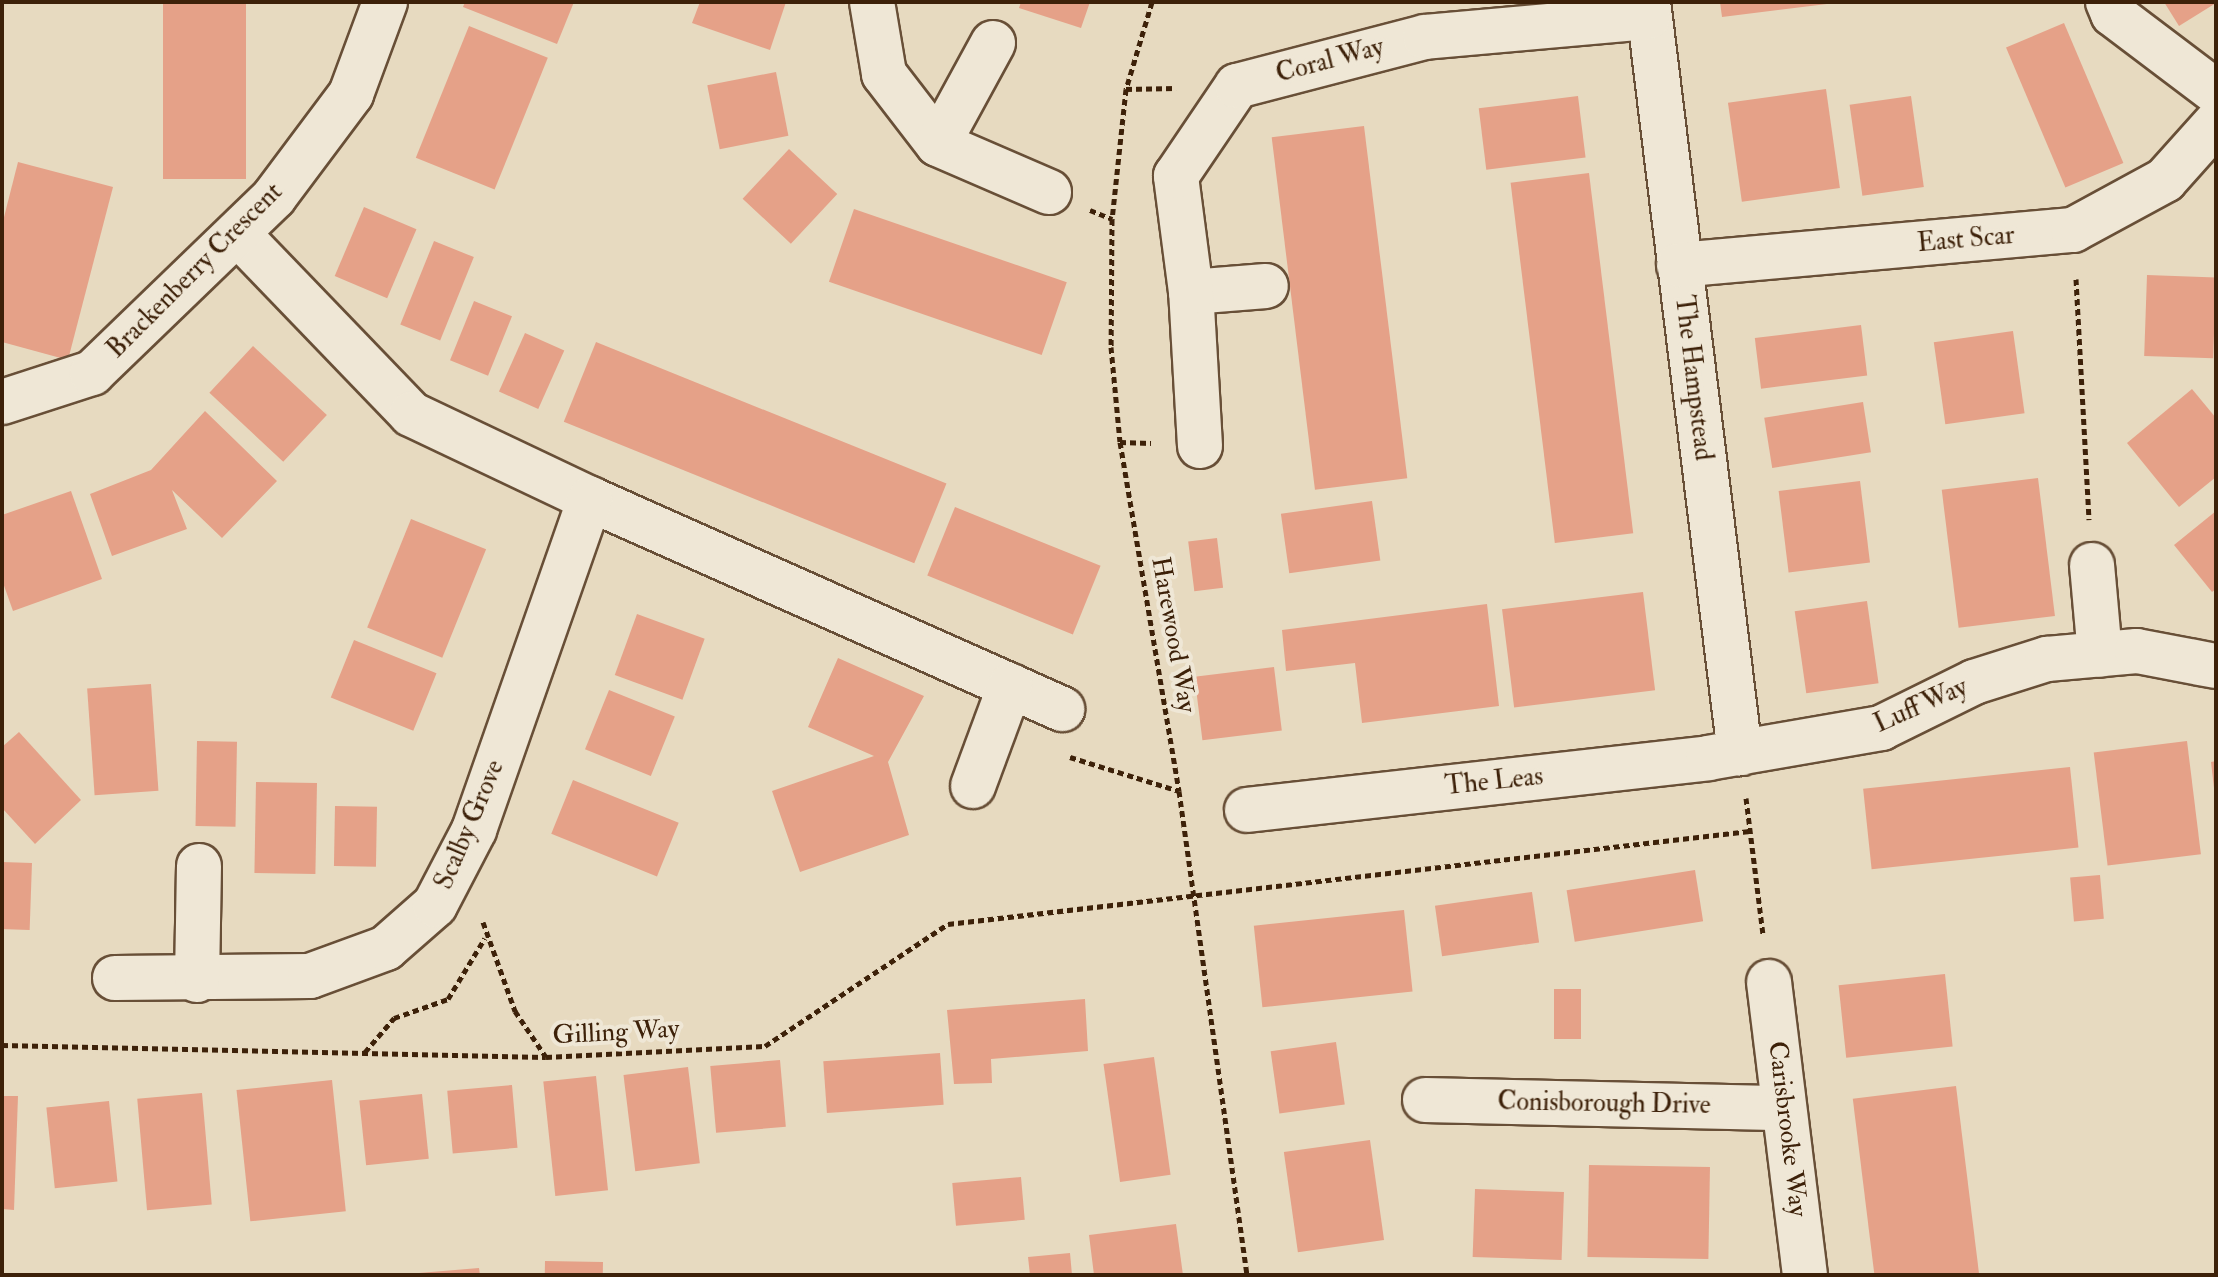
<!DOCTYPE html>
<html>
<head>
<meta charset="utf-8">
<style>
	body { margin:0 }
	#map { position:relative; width:2218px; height:1277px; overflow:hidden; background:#e7dac0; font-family:"IM FELL Double Pica",serif }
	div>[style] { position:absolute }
	.building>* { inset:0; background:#e5a188; transform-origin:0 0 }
	.path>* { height:5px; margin-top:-2.5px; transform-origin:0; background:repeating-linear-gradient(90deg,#3d2109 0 6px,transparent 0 10px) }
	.roads { filter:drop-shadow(2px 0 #684f37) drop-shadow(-2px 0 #684f37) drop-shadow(0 2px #684f37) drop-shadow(0 -2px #684f37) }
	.minor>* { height:44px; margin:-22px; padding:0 22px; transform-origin:22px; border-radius:22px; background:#efe7d6 }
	span { translate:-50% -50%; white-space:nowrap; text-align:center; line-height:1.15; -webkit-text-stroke:8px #efe7d6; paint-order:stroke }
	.street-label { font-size:26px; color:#3d2109 }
	.frame { position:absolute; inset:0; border:4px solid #3d2109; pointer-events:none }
</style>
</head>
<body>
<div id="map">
	<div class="building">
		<i style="left:163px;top:2px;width:83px;height:177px"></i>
		<i style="clip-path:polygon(465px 2px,574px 2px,557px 44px,463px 7px)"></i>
		<i style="clip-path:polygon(700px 2px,786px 2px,770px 50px,692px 23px)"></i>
		<i style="clip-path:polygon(1021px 2px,1090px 2px,1081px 28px,1019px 8px)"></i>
		<i style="clip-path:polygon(1720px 2px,1827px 2px,1827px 4px,1722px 17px)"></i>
		<i style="clip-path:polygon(2164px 2px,2216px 2px,2216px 3px,2179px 26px)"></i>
		<i style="left:2064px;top:23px;width:152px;height:63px;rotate:67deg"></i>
		<i style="left:469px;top:26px;width:85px;height:142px;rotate:22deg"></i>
		<i style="left:776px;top:72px;width:65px;height:70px;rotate:79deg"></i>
		<i style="left:1826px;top:89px;width:100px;height:99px;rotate:82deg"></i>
		<i style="left:1578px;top:96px;width:62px;height:100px;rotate:83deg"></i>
		<i style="left:1911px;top:96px;width:92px;height:62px;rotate:82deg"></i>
		<i style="left:1364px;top:126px;width:355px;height:93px;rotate:83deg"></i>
		<i style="left:789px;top:149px;width:66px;height:68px;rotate:43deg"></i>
		<i style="clip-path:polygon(18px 162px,113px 187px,68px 360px,2px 342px,2px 225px)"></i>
		<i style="left:1589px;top:173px;width:363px;height:79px;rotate:83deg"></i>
		<i style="left:364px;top:207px;width:57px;height:75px;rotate:23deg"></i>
		<i style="left:854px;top:209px;width:225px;height:77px;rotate:19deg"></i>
		<i style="left:434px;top:241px;width:43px;height:90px;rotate:22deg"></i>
		<i style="left:2147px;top:275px;width:69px;height:81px;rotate:2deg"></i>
		<i style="left:474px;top:301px;width:41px;height:64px;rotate:22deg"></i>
		<i style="left:1861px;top:325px;width:51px;height:107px;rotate:83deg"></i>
		<i style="left:2013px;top:331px;width:83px;height:80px;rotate:82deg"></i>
		<i style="left:525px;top:333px;width:43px;height:64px;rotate:24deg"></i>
		<i style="left:596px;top:342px;width:378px;height:86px;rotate:22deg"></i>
		<i style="left:253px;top:346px;width:101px;height:64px;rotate:43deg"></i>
		<i style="clip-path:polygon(2192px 389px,2216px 418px,2216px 477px,2179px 507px,2127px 443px)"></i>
		<i style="left:1863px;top:402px;width:51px;height:100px;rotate:81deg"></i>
		<i style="clip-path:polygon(205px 411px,277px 481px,222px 538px,172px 490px,187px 529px,112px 556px,90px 494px,151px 470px)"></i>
		<i style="left:2038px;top:478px;width:139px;height:97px;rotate:83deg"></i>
		<i style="left:1860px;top:481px;width:82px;height:82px;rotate:83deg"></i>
		<i style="clip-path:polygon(71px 491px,102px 579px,13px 611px,2px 580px,2px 515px)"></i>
		<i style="left:1372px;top:501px;width:60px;height:92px;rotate:82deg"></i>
		<i style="left:955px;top:507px;width:157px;height:74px;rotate:22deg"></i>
		<i style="clip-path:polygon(2216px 511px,2216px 589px,2212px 592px,2174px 545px)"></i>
		<i style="left:411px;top:519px;width:81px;height:117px;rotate:22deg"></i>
		<i style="left:1217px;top:538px;width:50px;height:29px;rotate:83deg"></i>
		<i style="left:1643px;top:592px;width:99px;height:142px;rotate:83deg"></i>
		<i style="left:1867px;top:601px;width:83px;height:73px;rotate:82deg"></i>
		<i style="clip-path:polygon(1487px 604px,1499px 706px,1362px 723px,1355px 663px,1286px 671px,1282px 630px)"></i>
		<i style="left:637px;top:614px;width:72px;height:65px;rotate:20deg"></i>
		<i style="left:354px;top:640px;width:89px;height:62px;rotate:22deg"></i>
		<i style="clip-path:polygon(838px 658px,924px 696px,888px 762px,909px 835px,800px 872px,772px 791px,874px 756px,808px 727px)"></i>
		<i style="left:1274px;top:667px;width:64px;height:80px;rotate:83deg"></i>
		<i style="left:151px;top:684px;width:107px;height:64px;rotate:86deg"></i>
		<i style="left:609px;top:690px;width:71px;height:64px;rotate:22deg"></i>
		<i style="clip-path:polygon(19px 732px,81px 800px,35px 844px,2px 808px,2px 747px)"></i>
		<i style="left:197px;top:741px;width:40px;height:85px;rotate:1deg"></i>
		<i style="left:2187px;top:741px;width:114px;height:94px;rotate:83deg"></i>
		<i style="clip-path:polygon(2216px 761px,2216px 788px,2214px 788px,2211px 762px)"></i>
		<i style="left:2070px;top:767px;width:81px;height:208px;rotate:84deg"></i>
		<i style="left:573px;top:780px;width:114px;height:58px;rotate:22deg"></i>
		<i style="left:256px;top:782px;width:61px;height:91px;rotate:1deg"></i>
		<i style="left:335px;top:806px;width:42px;height:60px;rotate:1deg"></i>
		<i style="left:2px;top:862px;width:30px;height:67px;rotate:2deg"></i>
		<i style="left:1695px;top:870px;width:52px;height:130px;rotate:81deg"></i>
		<i style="left:2100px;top:875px;width:44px;height:30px;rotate:85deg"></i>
		<i style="left:1532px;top:892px;width:51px;height:98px;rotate:82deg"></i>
		<i style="left:1404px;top:910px;width:82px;height:151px;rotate:84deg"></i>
		<i style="left:1945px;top:974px;width:73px;height:107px;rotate:84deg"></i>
		<i style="left:1554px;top:989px;width:27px;height:50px"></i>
		<i style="clip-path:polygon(1085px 999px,1088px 1051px,991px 1059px,992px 1083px,954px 1084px,947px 1010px)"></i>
		<i style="left:1336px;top:1042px;width:63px;height:66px;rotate:82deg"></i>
		<i style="left:940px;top:1053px;width:52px;height:117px;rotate:86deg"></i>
		<i style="left:1154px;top:1057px;width:119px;height:51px;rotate:82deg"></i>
		<i style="left:780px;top:1060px;width:67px;height:70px;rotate:85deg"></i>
		<i style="left:688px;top:1067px;width:97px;height:65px;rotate:83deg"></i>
		<i style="left:596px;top:1076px;width:115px;height:53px;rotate:84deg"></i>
		<i style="left:332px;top:1080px;width:132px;height:96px;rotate:84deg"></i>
		<i style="left:512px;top:1085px;width:63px;height:65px;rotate:85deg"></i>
		<i style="left:1956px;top:1086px;width:190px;height:104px;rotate:83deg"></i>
		<i style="left:202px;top:1093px;width:112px;height:65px;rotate:85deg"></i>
		<i style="left:422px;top:1094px;width:65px;height:63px;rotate:84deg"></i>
		<i style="clip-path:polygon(2px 1096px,18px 1096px,14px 1210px,2px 1209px)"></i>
		<i style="left:109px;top:1101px;width:81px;height:63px;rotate:84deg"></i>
		<i style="left:1370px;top:1140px;width:101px;height:87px;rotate:82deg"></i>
		<i style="left:1589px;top:1165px;width:121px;height:92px;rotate:1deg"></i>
		<i style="left:1021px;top:1177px;width:43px;height:69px;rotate:85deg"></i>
		<i style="left:1475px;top:1189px;width:89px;height:68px;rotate:2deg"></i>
		<i style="clip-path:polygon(1176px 1224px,1183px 1275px,1094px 1275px,1089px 1235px)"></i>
		<i style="clip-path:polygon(1070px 1253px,1072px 1275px,1030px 1275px,1028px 1257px)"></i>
		<i style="left:545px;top:1261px;width:58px;height:14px;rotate:1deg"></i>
		<i style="clip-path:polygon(479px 1268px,480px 1275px,419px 1275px,419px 1273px)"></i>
	</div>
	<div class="path">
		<i style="left:1152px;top:2px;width:91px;rotate:106.6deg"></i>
		<i style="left:1126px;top:89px;width:131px;rotate:96.1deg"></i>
		<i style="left:1112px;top:219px;width:128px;rotate:90.4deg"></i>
		<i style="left:1111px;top:347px;width:95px;rotate:84.6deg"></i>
		<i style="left:1120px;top:442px;width:354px;rotate:80.4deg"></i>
		<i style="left:1179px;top:791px;width:489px;rotate:82deg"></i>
		<i style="left:1126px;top:89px;width:50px;rotate:-1.1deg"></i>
		<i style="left:1090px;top:210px;width:24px;rotate:22deg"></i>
		<i style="left:2076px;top:279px;width:241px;rotate:86.9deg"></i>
		<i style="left:1120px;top:442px;width:31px;rotate:2deg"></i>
		<i style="left:1070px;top:757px;width:114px;rotate:17.3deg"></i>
		<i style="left:1746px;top:798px;width:138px;rotate:82.9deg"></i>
		<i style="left:483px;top:922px;width:95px;rotate:70.2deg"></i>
		<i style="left:515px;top:1011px;width:55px;rotate:56deg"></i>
		<i style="left:2px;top:1045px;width:544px;rotate:1.26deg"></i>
		<i style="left:546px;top:1057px;width:219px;rotate:-2.9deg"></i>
		<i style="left:765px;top:1046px;width:220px;rotate:-33.7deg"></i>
		<i style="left:948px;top:924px;width:807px;rotate:-6.61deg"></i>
		<i style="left:365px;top:1052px;width:45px;rotate:-49.5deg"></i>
		<i style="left:394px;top:1018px;width:57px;rotate:-19.4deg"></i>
		<i style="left:448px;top:999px;width:71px;rotate:-58.8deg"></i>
	</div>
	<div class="roads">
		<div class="minor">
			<i style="left:872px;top:2px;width:73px;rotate:80.5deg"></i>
			<i style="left:884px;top:74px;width:88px;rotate:52.4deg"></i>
			<i style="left:938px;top:144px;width:121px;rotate:23.4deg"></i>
			<i style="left:1648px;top:2px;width:757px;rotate:83.02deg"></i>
			<i style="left:2108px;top:2px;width:13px;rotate:67deg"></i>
			<i style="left:2113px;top:14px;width:129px;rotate:37.1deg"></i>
			<i style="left:938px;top:144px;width:115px;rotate:-61.4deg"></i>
			<i style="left:238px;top:234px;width:250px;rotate:46.1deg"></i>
			<i style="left:411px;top:414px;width:198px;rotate:25.4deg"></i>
			<i style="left:590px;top:499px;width:517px;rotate:23.99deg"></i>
			<i style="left:1679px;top:265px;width:396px;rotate:-5.1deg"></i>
			<i style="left:2073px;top:230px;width:105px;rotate:-28.5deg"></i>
			<i style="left:2165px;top:180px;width:76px;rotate:-48.2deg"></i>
			<i style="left:1191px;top:292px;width:75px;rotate:-4.6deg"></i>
			<i style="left:2px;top:402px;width:95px;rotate:-17.9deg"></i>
			<i style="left:92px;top:373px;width:253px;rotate:-44deg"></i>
			<i style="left:274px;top:197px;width:129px;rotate:-53.2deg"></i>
			<i style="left:351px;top:94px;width:98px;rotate:-69.7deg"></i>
			<i style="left:1200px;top:446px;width:154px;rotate:-93.3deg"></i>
			<i style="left:1191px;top:292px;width:117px;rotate:-97.4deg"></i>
			<i style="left:1176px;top:176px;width:109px;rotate:-55.9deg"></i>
			<i style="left:1237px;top:86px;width:194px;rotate:-14.6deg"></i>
			<i style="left:1425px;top:37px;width:224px;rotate:-5.1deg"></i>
			<i style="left:2092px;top:565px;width:90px;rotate:84.9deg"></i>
			<i style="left:973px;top:786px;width:107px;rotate:-69.7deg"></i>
			<i style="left:1247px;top:810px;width:464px;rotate:-6.4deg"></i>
			<i style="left:1708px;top:758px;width:176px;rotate:-9.8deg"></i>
			<i style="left:1881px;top:728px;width:104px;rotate:-26.3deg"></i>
			<i style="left:1974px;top:682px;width:77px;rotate:-17.5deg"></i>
			<i style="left:2047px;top:659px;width:90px;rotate:-5.1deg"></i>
			<i style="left:2137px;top:651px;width:80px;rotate:10.8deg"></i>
			<i style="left:115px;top:978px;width:195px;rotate:-0.6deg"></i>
			<i style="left:310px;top:976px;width:81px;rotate:-20.2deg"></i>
			<i style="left:386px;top:948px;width:65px;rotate:-41.3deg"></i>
			<i style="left:435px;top:905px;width:85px;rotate:-62.5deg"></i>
			<i style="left:474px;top:830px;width:351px;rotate:-70.7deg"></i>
			<i style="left:197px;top:980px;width:114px;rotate:-89deg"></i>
			<i style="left:1769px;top:982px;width:295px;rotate:83deg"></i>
			<i style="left:1425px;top:1100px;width:359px;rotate:1.3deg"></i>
		</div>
	</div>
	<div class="street-label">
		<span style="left:1330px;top:61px;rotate:-15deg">Coral Way</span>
		<span style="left:1966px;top:240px;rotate:-5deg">East Scar</span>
		<span style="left:195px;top:271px;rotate:-45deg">Brackenberry Crescent</span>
		<span style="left:1693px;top:378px;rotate:83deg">The Hampstead</span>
		<span style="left:1173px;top:635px;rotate:80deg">Harewood Way</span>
		<span style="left:1921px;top:706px;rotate:-24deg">Luff Way</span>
		<span style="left:1494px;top:782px;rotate:-6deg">The Leas</span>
		<span style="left:470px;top:825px;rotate:-67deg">Scalby Grove</span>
		<span style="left:616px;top:1033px;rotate:-3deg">Gilling Way</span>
		<span style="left:1604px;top:1104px;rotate:1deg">Conisborough Drive</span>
		<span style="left:1787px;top:1129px;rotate:83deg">Carisbrooke Way</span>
	</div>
	<div class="frame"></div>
</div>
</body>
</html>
